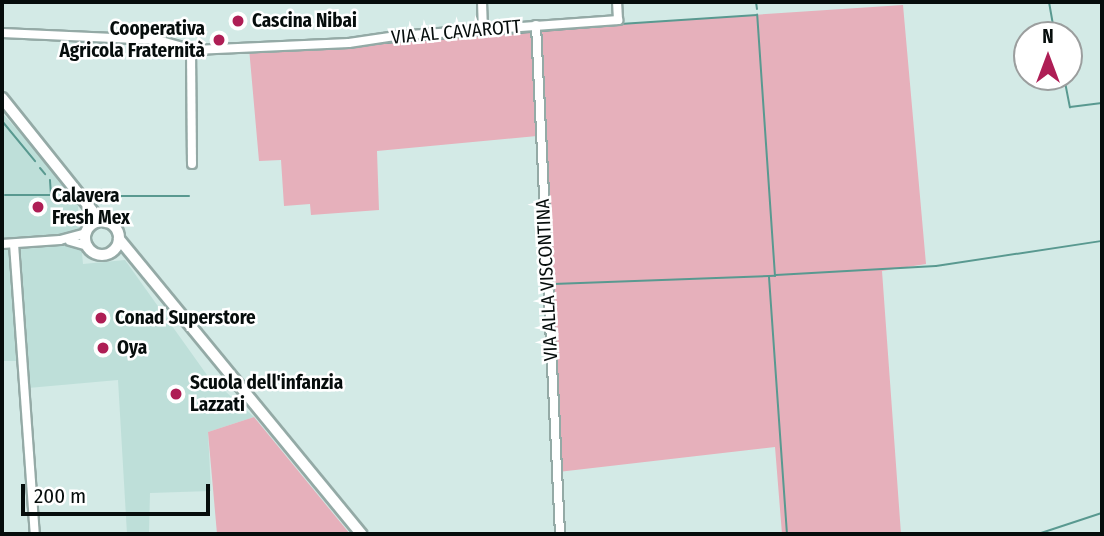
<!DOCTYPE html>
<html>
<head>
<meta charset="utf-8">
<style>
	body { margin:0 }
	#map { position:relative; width:1104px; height:536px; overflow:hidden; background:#d3eae6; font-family:"Fira Sans Condensed",sans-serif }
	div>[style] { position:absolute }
	.built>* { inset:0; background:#bedfd9 }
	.green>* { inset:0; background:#e6b0bb }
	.stream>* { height:2px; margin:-1px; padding:0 1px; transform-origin:1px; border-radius:1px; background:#599990 }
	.roads { filter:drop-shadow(2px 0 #94aaa6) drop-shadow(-2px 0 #94aaa6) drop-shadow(0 2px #94aaa6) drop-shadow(0 -2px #94aaa6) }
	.minor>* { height:8px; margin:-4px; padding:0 4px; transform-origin:4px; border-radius:4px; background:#fff }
	.major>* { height:10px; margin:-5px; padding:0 5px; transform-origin:5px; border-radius:5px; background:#fff }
	.major>.ring { margin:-5px; padding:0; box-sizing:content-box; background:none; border:10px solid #fff; border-radius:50% }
	.dots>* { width:19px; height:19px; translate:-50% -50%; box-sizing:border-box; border:4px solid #fff; border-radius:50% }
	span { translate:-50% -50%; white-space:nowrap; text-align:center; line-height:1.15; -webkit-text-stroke:5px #fff; paint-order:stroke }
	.poi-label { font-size:19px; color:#060d0c; font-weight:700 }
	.left { translate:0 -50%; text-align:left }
	.right { translate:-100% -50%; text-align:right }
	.street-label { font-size:19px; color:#060d0c }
	.frame { position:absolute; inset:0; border:4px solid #060d0c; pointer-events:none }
	.north { position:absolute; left:1013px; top:21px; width:70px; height:70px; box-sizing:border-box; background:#fff; border:2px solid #9b9e9e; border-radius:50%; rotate:0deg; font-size:19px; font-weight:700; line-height:28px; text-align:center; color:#060d0c }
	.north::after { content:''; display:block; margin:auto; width:24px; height:32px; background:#ae1e55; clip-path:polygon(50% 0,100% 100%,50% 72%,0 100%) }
	.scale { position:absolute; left:21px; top:484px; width:189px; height:32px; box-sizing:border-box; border:4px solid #060d0c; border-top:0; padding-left:9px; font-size:21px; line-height:24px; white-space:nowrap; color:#060d0c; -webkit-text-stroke:5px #fff; paint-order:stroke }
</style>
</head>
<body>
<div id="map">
	<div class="built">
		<i style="clip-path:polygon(2px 113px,77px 196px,83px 264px,125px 260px,207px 375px,254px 417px,208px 432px,211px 491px,150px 493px,149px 534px,127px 534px,118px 380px,28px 388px,18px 239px,2px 240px)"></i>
		<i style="clip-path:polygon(2px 249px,11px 249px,18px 361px,2px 361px)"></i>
	</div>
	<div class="green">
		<i style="clip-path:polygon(903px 5px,926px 264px,882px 271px,901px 534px,782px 534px,775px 447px,558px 472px,539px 29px)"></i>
		<i style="clip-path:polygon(533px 29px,537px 136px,377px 151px,379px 210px,311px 215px,310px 204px,284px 206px,281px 160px,259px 161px,249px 48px)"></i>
		<i style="clip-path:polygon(254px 417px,350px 534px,217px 534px,208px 432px)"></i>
	</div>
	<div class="stream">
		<i style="left:756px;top:2px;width:7px;rotate:82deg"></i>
		<i style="left:1049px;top:2px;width:34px;rotate:80deg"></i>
		<i style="left:542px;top:31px;width:74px;rotate:-4.6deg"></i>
		<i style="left:371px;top:44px;width:160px;rotate:-4.3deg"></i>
		<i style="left:170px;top:47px;width:16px;rotate:22deg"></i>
		<i style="left:245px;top:52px;width:16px;rotate:-4deg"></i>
		<i style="left:197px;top:55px;width:42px;rotate:-4.1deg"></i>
		<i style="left:1064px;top:77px;width:31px;rotate:79deg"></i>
		<i style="left:1070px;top:107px;width:32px;rotate:-7deg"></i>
		<i style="left:2px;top:121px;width:52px;rotate:50.5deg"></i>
		<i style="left:40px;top:168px;width:8px;rotate:50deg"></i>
		<i style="left:5px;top:195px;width:46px"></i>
		<i style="left:51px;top:195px;width:15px;rotate:-94deg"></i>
		<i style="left:91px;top:196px;width:98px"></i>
		<i style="left:776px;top:275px;width:160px;rotate:-3.2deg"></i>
		<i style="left:936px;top:266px;width:168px;rotate:-8.6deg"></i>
		<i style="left:769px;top:277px;width:258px;rotate:86deg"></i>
		<i style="left:553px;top:284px;width:222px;rotate:-2.1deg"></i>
		<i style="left:775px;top:276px;width:262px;rotate:-93.9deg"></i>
		<i style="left:757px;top:15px;width:137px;rotate:176.2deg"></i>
		<i style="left:554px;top:484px;width:50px;rotate:87.7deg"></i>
		<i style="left:1038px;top:534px;width:67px;rotate:-18.2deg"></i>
	</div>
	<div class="roads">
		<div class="minor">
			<i style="left:482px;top:2px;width:26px;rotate:88deg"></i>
			<i style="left:536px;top:25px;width:510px;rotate:87.3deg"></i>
			<i style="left:2px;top:33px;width:156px;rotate:2.6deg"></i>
			<i style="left:158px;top:40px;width:37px;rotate:16deg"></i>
			<i style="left:194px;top:50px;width:155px;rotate:-2.6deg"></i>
			<i style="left:349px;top:43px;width:48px;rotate:-8.5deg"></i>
			<i style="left:396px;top:36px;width:223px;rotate:-4.1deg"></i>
			<i style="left:618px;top:20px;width:18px;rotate:-93deg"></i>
			<i style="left:191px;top:50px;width:114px;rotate:89.5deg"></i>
			<i style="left:70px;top:241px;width:19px;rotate:16deg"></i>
			<i style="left:2px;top:244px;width:58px;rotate:-3.9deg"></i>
			<i style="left:60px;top:240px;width:27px;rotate:-15deg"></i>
			<i style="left:14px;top:244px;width:291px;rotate:85.9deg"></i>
		</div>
		<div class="major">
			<i style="left:2px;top:98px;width:149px;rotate:51.3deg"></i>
			<i style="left:95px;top:214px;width:14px;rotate:36deg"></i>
			<i class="ring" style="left:85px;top:221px;width:24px;height:24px"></i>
			<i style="left:119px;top:239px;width:382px;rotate:50.6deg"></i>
		</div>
	</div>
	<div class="dots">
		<i style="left:238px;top:21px;background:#ae1e55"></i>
		<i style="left:219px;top:40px;background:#ae1e55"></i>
		<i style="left:38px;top:207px;background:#ae1e55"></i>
		<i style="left:101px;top:318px;background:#ae1e55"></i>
		<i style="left:103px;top:348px;background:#ae1e55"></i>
		<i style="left:176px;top:394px;background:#ae1e55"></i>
	</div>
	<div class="poi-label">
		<span class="left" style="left:252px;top:21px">Cascina Nibai</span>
		<span class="right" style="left:205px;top:40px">Cooperativa<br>Agricola Fraternità</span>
		<span class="left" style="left:52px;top:207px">Calavera<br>Fresh Mex</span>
		<span class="left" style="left:115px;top:318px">Conad Superstore</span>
		<span class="left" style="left:117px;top:348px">Oya</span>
		<span class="left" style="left:190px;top:394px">Scuola dell'infanzia<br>Lazzati</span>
	</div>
	<div class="street-label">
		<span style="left:456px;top:32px;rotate:-5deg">VIA AL CAVAROTT</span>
		<span style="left:547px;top:280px;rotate:-93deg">VIA ALLA VISCONTINA</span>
	</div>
	<div class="frame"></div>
	<div class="north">N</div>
	<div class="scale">200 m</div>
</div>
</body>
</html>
